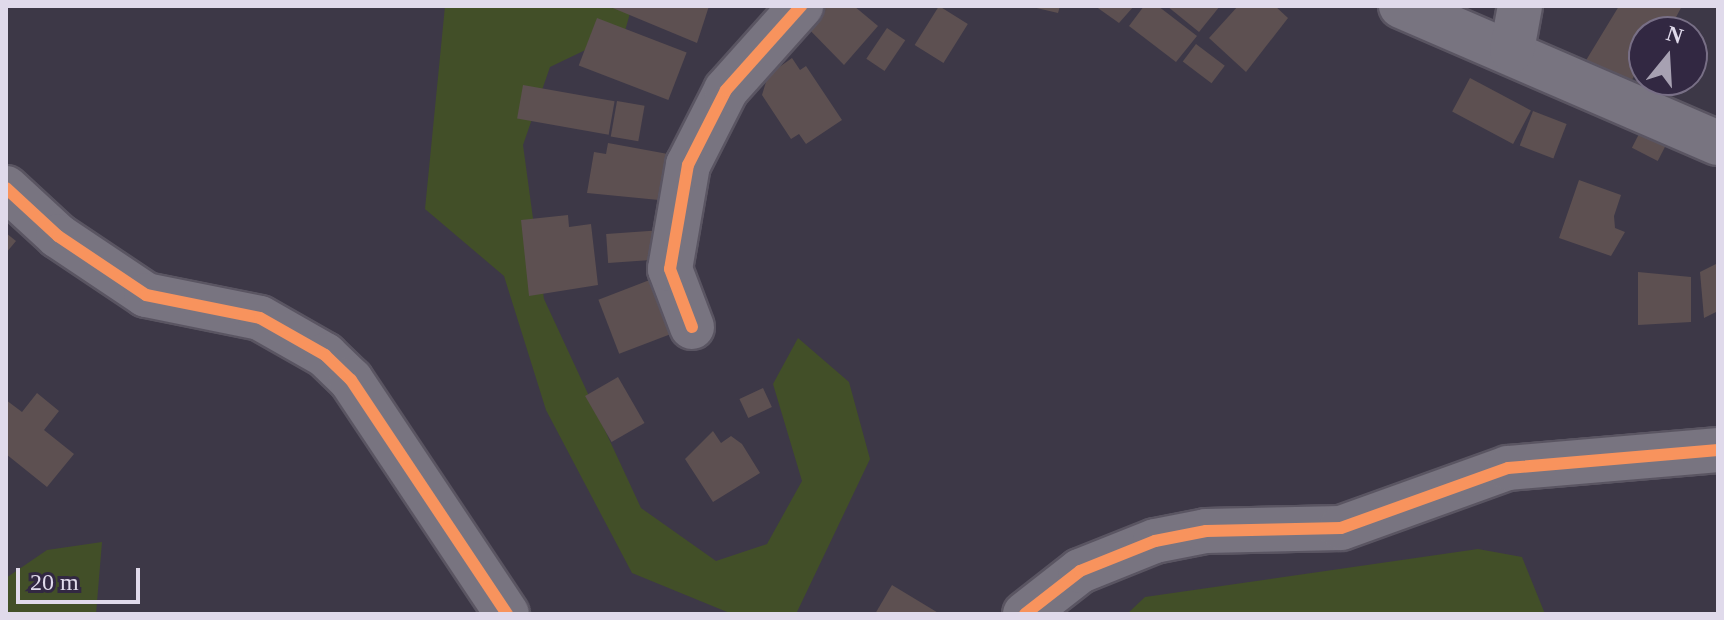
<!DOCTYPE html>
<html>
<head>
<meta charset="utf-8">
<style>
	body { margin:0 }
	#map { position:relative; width:1724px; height:620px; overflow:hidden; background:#3d3847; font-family:"Times New Roman",serif }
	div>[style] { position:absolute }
	.green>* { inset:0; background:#424f28 }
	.building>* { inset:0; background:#5d5051; transform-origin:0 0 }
	.roads { filter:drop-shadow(2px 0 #5a5562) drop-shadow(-2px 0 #5a5562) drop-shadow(0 2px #5a5562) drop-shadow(0 -2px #5a5562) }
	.minor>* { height:44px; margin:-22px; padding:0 22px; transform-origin:22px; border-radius:22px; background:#787480 }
	.cycleway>* { height:12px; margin:-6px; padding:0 6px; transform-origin:6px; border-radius:6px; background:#f8935d }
	span { translate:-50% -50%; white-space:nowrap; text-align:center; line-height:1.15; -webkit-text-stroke:7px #322842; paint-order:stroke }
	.frame { position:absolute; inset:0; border:8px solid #e0daeb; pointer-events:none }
	.north { position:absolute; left:1628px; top:16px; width:80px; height:80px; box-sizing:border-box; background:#322842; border:2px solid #786f86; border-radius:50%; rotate:18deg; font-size:22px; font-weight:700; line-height:32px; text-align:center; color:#e0daeb }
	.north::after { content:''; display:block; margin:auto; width:28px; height:36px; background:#a7a1b2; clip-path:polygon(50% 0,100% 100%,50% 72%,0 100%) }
	.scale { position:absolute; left:16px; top:568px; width:124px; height:36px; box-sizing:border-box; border:4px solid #e0daeb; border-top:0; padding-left:10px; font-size:24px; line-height:28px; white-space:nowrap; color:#e0daeb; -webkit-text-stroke:6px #322842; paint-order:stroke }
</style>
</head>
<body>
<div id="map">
	<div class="green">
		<i style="clip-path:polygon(445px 6px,632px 6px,625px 31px,550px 67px,523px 145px,544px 299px,641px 508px,716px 561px,767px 544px,802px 481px,773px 384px,798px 338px,849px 382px,870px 459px,797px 612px,732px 614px,632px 573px,546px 410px,504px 276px,425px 209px)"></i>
		<i style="clip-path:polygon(102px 542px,96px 614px,6px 614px,6px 578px,47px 550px)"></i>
		<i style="clip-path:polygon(1478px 549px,1522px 557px,1545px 614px,1127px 614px,1145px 597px)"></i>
	</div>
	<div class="building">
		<i style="clip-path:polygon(608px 6px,709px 6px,697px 43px)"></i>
		<i style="clip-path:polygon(812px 6px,854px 6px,878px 26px,844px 65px,800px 20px)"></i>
		<i style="left:939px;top:6px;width:34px;height:46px;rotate:32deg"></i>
		<i style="clip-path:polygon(1028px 6px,1060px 6px,1058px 13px)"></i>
		<i style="clip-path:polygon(1095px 6px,1134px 6px,1119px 23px)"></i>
		<i style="clip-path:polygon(1144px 6px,1158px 6px,1197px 36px,1176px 62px,1129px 26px)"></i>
		<i style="clip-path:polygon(1167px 6px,1220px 6px,1199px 32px)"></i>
		<i style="clip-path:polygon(1238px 6px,1275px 6px,1288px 18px,1246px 72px,1209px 38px)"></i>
		<i style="clip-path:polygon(1619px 6px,1682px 6px,1668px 32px,1644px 32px,1644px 56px,1630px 84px,1585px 62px)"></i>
		<i style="left:597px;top:18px;width:96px;height:51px;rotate:21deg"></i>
		<i style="left:887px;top:28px;width:22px;height:37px;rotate:34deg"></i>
		<i style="left:1196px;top:44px;width:36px;height:22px;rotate:37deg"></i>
		<i style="clip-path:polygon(792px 58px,800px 70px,806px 66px,842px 120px,806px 144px,799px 134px,791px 139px,762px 95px,768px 75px)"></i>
		<i style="left:1470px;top:78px;width:69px;height:38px;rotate:28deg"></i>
		<i style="left:523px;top:85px;width:93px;height:34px;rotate:10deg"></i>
		<i style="left:617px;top:101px;width:28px;height:36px;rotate:10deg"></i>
		<i style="left:1533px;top:111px;width:36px;height:37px;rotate:21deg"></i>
		<i style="left:1641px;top:130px;width:29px;height:20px;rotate:27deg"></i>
		<i style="clip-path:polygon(608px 143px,668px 154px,659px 200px,587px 193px,594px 152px,606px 154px)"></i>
		<i style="clip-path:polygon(1579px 180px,1621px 195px,1614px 216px,1615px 228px,1625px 232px,1611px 256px,1559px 238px)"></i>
		<i style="clip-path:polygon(568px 215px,569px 227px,591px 224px,598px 285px,529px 296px,521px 220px)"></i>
		<i style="left:663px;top:230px;width:29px;height:57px;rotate:86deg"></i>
		<i style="clip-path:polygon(6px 233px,16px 241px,6px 253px)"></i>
		<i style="clip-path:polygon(1718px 263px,1718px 311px,1704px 318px,1700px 272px)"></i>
		<i style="clip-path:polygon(1638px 272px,1691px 277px,1691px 322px,1638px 325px)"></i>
		<i style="left:660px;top:276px;width:58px;height:66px;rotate:69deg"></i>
		<i style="left:618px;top:377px;width:53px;height:38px;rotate:60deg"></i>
		<i style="left:763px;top:388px;width:21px;height:26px;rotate:65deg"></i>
		<i style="clip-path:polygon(37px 393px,59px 411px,44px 430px,74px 454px,47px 487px,6px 454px,6px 400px,22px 412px)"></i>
		<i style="clip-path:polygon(713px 431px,721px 443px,731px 436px,742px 444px,760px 473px,713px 502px,685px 459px)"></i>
		<i style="clip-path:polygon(892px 585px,940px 614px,875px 614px)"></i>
	</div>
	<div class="roads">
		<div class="minor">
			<i style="left:1401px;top:6px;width:345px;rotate:23.4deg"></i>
			<i style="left:1512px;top:50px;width:45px;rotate:-79.7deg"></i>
			<i style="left:6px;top:188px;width:71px;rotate:42.7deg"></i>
			<i style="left:58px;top:236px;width:106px;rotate:33.8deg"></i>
			<i style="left:146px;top:295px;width:116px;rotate:11.4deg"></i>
			<i style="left:260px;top:318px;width:75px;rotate:29.6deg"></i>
			<i style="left:325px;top:355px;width:36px;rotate:44deg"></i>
			<i style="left:351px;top:380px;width:281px;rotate:56.3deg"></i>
			<i style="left:692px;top:327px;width:62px;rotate:-110.8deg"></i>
			<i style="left:670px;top:269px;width:106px;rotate:-80.2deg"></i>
			<i style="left:688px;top:165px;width:84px;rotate:-63.1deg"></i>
			<i style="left:726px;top:90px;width:113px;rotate:-48.2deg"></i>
			<i style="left:1025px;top:614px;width:70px;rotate:-38deg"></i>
			<i style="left:1080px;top:571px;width:81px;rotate:-21.8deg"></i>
			<i style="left:1155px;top:541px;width:52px;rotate:-11.1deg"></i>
			<i style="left:1206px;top:531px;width:135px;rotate:-1.3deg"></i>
			<i style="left:1341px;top:528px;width:177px;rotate:-19.8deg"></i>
			<i style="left:1508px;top:468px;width:211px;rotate:-4.9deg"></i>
		</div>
	</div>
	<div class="cycleway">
		<i style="left:6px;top:188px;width:71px;rotate:42.7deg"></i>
		<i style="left:58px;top:236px;width:106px;rotate:33.8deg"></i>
		<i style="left:146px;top:295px;width:116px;rotate:11.4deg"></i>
		<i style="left:260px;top:318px;width:75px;rotate:29.6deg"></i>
		<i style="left:325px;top:355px;width:36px;rotate:44deg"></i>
		<i style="left:351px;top:380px;width:281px;rotate:56.3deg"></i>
		<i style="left:692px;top:327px;width:62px;rotate:-110.8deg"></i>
		<i style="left:670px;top:269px;width:106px;rotate:-80.2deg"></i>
		<i style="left:688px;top:165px;width:84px;rotate:-63.1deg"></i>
		<i style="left:726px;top:90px;width:113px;rotate:-48.2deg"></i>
		<i style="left:1025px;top:614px;width:70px;rotate:-38deg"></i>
		<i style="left:1080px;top:571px;width:81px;rotate:-21.8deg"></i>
		<i style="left:1155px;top:541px;width:52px;rotate:-11.1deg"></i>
		<i style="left:1206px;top:531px;width:135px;rotate:-1.3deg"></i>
		<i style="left:1341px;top:528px;width:177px;rotate:-19.8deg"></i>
		<i style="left:1508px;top:468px;width:211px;rotate:-4.9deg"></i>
	</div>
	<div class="frame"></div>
	<div class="north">N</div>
	<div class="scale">20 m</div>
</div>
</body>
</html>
